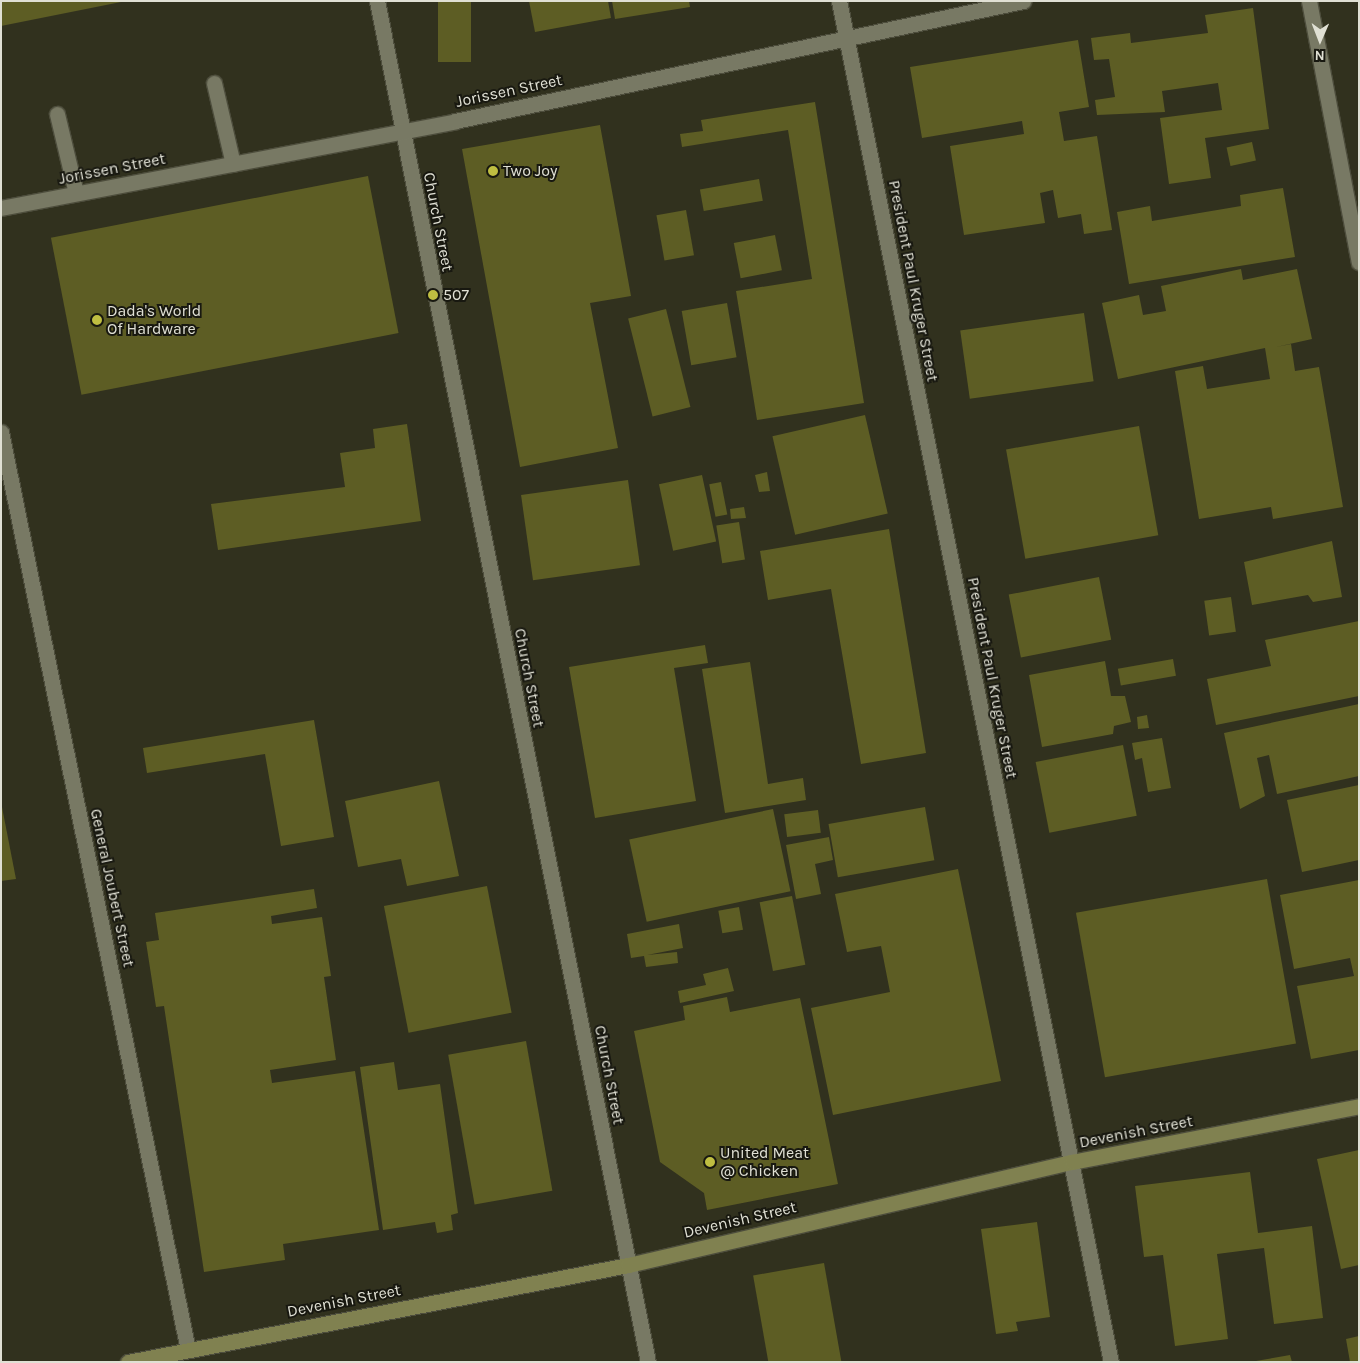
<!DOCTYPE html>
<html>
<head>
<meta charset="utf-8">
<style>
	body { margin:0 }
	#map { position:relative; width:1360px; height:1363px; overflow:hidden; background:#31311e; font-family:Karla,sans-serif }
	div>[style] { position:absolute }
	.building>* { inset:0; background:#5d5d24; transform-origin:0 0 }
	.roads { filter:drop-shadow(1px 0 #4d4d3c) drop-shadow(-1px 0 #4d4d3c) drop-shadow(0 1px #4d4d3c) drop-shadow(0 -1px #4d4d3c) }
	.service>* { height:15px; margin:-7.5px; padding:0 7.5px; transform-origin:7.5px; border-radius:7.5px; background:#787964 }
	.minor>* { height:15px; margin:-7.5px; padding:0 7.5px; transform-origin:7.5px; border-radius:7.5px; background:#787964 }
	.secondary>* { height:15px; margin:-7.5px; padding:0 7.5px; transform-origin:7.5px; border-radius:7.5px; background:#808150 }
	.dots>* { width:14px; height:14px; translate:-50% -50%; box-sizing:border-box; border:2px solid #181810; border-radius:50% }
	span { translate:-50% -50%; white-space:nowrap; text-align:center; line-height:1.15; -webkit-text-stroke:4px #181810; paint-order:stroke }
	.street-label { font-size:16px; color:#e0e0d4 }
	.poi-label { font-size:16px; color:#e0e0d4 }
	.left { translate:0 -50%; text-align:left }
	.frame { position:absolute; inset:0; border:2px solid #e0e0d4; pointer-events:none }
	.north { position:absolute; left:1295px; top:15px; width:50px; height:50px; -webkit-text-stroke:4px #181810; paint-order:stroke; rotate:181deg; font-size:14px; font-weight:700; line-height:20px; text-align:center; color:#e0e0d4 }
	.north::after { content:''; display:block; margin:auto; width:18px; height:22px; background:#e0e0d4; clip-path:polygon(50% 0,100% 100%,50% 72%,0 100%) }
</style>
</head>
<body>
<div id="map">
	<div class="building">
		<i style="clip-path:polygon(1px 1px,121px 1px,121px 2px,1px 26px)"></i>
		<i style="left:438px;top:1px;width:33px;height:61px"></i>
		<i style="clip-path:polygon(529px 1px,608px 1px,611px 18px,535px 32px)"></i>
		<i style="clip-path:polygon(612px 1px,689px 1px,690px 7px,615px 19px)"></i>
		<i style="clip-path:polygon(1253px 8px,1269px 129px,1205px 138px,1211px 178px,1169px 184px,1160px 118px,1222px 110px,1218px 83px,1162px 91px,1165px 112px,1097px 115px,1095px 100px,1115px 97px,1109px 59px,1094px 60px,1091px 38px,1130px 33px,1131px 43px,1208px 33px,1205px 15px)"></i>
		<i style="clip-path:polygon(1078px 40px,1089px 107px,1059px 112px,1064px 141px,1097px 136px,1112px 230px,1084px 234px,1081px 214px,1058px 218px,1053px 190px,1040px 193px,1045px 223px,964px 235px,950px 146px,1024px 134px,1022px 121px,922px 138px,910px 67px)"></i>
		<i style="clip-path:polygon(815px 102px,864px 403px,757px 420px,736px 291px,812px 279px,788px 130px,682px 147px,680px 134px,703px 131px,701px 120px)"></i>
		<i style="clip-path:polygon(600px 125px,631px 296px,590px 303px,618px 448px,520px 467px,462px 149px)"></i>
		<i style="left:1252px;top:142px;width:19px;height:26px;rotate:78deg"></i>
		<i style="left:368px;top:176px;width:160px;height:323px;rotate:79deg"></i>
		<i style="left:759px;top:179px;width:22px;height:60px;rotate:80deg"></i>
		<i style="clip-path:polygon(1283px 188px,1295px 257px,1129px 284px,1117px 212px,1150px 206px,1152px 221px,1241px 206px,1240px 195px)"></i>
		<i style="left:686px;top:210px;width:46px;height:30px;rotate:80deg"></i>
		<i style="left:775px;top:235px;width:36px;height:42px;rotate:79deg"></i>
		<i style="clip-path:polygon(1241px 269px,1243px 280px,1297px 269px,1312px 339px,1276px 347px,1291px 344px,1295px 371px,1319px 367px,1343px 507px,1273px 519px,1271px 507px,1199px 519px,1175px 371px,1203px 366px,1207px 389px,1270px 379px,1265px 348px,1118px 379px,1102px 303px,1139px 295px,1143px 315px,1166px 311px,1161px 286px)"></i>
		<i style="left:727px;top:303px;width:55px;height:46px;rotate:80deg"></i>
		<i style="left:666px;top:309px;width:101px;height:39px;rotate:76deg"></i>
		<i style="left:1084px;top:313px;width:69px;height:125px;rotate:82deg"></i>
		<i style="left:865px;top:415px;width:101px;height:95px;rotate:77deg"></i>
		<i style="clip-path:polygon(407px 424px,421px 521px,218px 550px,211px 504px,345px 487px,340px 453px,375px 448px,373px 429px)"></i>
		<i style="left:1139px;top:426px;width:111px;height:135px;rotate:80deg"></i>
		<i style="clip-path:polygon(767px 472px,770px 491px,759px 492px,755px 475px)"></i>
		<i style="left:702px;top:475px;width:68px;height:44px;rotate:78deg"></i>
		<i style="left:628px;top:480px;width:86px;height:108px;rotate:82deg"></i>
		<i style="left:721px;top:482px;width:33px;height:12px;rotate:79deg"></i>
		<i style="clip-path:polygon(744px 507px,746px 518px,731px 519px,730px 509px)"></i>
		<i style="left:739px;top:522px;width:38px;height:23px;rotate:81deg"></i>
		<i style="clip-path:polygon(889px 529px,926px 753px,861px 764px,831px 589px,768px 600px,760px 551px)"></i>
		<i style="clip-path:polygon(1332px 541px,1342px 597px,1313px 602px,1308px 595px,1252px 605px,1244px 562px)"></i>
		<i style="left:1099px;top:577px;width:64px;height:92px;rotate:79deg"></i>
		<i style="left:1231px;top:597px;width:35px;height:27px;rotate:82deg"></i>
		<i style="clip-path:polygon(1359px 621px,1359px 696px,1216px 725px,1207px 679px,1271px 666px,1265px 640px)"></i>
		<i style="clip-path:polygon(705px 645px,708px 663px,674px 668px,696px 801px,595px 818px,569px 667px)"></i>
		<i style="left:1173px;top:659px;width:17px;height:56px;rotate:80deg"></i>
		<i style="clip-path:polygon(1105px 661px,1111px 696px,1125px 696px,1131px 722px,1114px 726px,1113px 734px,1042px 747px,1029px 675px)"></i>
		<i style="clip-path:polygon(750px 662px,768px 784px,803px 778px,806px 800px,725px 813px,702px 669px)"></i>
		<i style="clip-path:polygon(1359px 704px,1359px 776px,1277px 794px,1269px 755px,1257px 758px,1265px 796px,1240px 809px,1224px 733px)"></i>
		<i style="clip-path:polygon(1147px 715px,1149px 728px,1138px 729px,1137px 717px)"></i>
		<i style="clip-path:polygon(314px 720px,334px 837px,281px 846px,265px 754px,147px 773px,143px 748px)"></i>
		<i style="clip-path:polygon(1162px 738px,1171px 788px,1148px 792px,1142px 758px,1135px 760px,1132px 743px)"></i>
		<i style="left:1123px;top:745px;width:72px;height:89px;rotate:79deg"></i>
		<i style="clip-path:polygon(439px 781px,459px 876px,407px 886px,401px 859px,358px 867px,345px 801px)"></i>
		<i style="clip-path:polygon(1359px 785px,1359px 860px,1302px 872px,1287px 800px)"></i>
		<i style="clip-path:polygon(1px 802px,16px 879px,1px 881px)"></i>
		<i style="left:925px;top:807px;width:54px;height:98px;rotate:80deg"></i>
		<i style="left:773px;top:809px;width:84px;height:147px;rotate:78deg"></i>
		<i style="left:818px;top:810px;width:23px;height:34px;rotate:83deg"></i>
		<i style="clip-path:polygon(829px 837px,833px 860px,815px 864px,821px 894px,796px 899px,786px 845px)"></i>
		<i style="clip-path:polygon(958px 869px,1001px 1081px,833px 1115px,811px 1008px,890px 992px,881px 946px,847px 952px,835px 894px)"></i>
		<i style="left:1267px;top:879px;width:167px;height:194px;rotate:80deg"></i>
		<i style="clip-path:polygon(1359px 880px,1359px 1050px,1311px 1059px,1297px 986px,1354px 976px,1350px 958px,1294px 969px,1280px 895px)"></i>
		<i style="left:487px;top:886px;width:129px;height:105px;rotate:79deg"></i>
		<i style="clip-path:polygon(314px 889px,317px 908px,271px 916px,272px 924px,322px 917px,331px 976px,324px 977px,336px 1060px,270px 1070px,272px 1083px,355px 1071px,379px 1230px,283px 1244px,285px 1260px,204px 1272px,164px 1006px,156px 1007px,146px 942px,159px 940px,155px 913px)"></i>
		<i style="left:792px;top:896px;width:70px;height:33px;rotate:79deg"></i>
		<i style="left:739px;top:907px;width:23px;height:21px;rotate:80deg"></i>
		<i style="clip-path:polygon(679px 924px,683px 948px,647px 955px,677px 952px,678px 963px,646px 967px,644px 956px,631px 958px,627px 934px)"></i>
		<i style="clip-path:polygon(728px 968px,734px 991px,680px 1003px,678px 991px,706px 985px,703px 974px)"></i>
		<i style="clip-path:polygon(727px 997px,730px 1012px,800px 998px,838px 1184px,707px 1210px,704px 1193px,660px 1162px,634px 1031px,685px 1020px,683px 1006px)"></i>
		<i style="left:526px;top:1041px;width:152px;height:79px;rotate:80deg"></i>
		<i style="clip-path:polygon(394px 1062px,398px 1090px,440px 1084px,458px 1213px,451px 1215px,453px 1230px,437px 1233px,435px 1222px,383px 1230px,360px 1067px)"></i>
		<i style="clip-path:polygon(1359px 1150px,1359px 1265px,1341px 1269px,1317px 1159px)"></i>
		<i style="clip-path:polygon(1250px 1172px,1258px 1233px,1312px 1226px,1323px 1318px,1274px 1324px,1264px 1248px,1217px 1254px,1228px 1339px,1175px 1346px,1163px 1255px,1144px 1257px,1135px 1186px)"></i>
		<i style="clip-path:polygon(1037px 1222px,1050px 1317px,1016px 1322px,1018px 1331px,996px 1334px,981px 1229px)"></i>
		<i style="left:824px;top:1263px;width:101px;height:72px;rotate:80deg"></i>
		<i style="clip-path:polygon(1359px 1336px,1359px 1362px,1350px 1362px,1346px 1339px)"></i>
		<i style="clip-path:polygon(1290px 1355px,1292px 1362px,1256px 1362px,1256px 1361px)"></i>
	</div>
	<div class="roads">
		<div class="service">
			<i style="left:214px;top:83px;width:83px;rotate:76.8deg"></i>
			<i style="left:57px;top:114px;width:81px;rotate:76.5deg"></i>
			<i style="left:1px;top:432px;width:937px;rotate:78.49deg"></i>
		</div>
		<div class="minor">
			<i style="left:377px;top:1px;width:1388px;rotate:78.74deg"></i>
			<i style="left:839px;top:1px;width:1388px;rotate:78.7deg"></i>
			<i style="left:1309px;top:1px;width:266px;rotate:79.2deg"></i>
			<i style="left:1px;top:208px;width:462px;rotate:-10.8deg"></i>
			<i style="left:455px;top:121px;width:581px;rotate:-11.93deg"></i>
		</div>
		<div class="secondary">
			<i style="left:128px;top:1362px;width:509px;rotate:-10.98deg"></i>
			<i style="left:628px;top:1265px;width:456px;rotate:-13.1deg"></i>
			<i style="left:1072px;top:1162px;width:292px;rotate:-11deg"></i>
		</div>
	</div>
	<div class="dots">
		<i style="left:493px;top:171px;background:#bfbe41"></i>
		<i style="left:433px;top:295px;background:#bfbe41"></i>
		<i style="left:97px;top:320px;background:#bfbe41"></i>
		<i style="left:710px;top:1162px;background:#bfbe41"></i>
	</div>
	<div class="street-label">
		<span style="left:509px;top:91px;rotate:-12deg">Jorissen Street</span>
		<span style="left:112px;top:169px;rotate:-11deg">Jorissen Street</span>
		<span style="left:438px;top:222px;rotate:79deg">Church Street</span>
		<span style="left:913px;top:281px;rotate:79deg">President Paul Kruger Street</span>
		<span style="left:529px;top:678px;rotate:79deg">Church Street</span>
		<span style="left:992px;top:678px;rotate:79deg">President Paul Kruger Street</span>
		<span style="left:112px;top:888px;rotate:78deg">General Joubert Street</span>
		<span style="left:609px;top:1075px;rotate:79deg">Church Street</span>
		<span style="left:1136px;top:1132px;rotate:-11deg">Devenish Street</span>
		<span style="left:740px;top:1220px;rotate:-13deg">Devenish Street</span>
		<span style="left:344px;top:1301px;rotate:-11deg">Devenish Street</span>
	</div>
	<div class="poi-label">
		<span class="left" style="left:503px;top:171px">Two Joy</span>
		<span class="left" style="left:443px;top:295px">507</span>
		<span class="left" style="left:107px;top:320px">Dada's World<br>Of Hardware</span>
		<span class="left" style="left:720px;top:1162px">United Meat<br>@ Chicken</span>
	</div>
	<div class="frame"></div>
	<div class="north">N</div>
</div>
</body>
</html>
